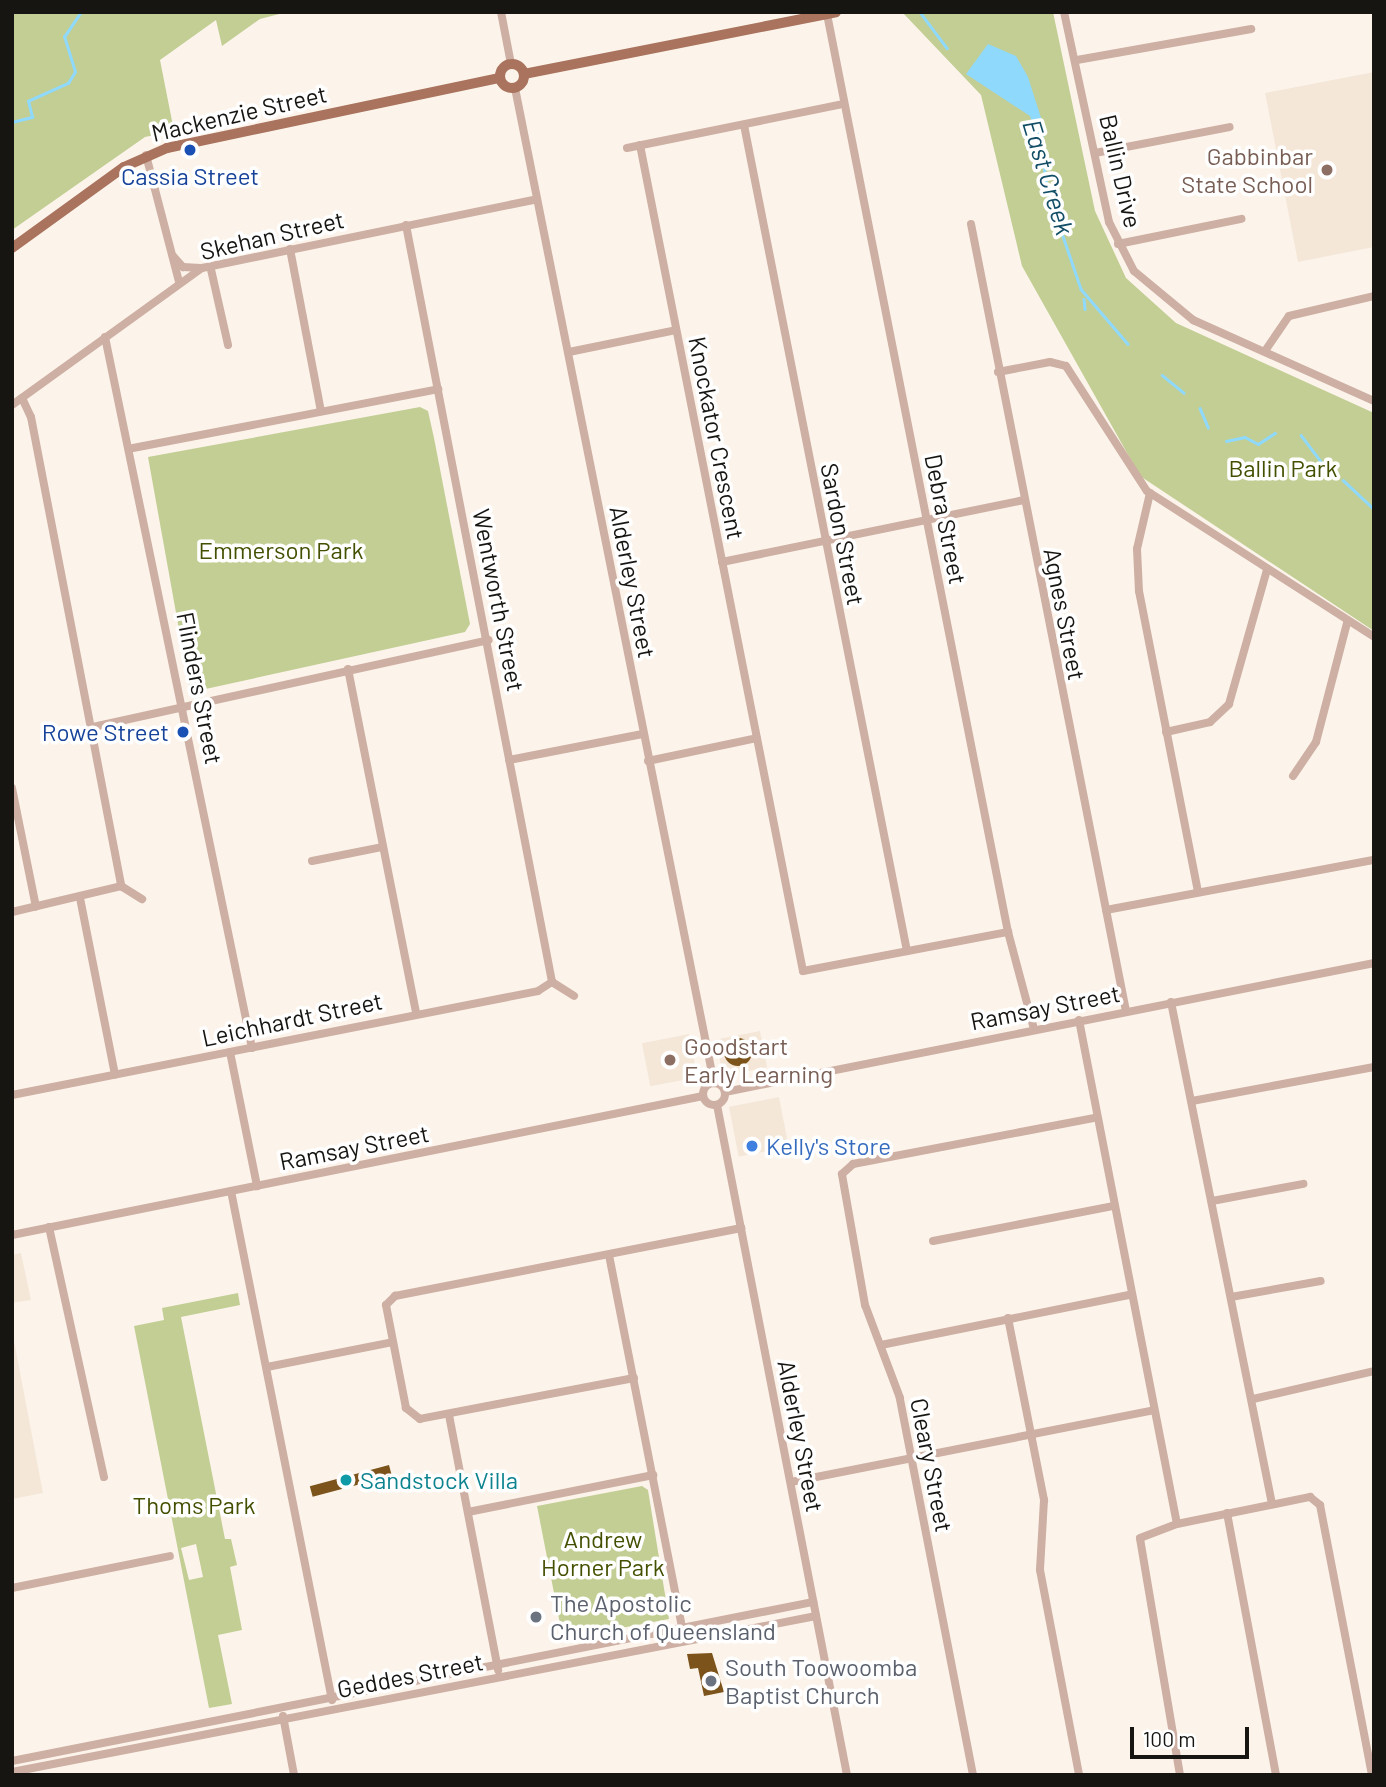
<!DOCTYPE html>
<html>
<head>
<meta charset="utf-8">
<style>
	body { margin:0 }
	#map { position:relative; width:1386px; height:1787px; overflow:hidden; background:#fcf4eb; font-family:Barlow,sans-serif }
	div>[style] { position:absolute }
	.built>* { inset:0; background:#f4e7d8; transform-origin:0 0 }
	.green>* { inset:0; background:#c2ce94 }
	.water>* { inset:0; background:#8fd9fd }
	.stream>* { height:2.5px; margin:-1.25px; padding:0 1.25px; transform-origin:1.25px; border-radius:1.25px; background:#8fd9fd }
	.building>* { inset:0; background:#7c541b; transform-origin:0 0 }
	.round { border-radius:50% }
	.minor>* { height:8px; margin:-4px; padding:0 4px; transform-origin:4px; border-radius:4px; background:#ceafa3 }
	.minor>.ring { margin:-4px; padding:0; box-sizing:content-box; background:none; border:8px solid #ceafa3; border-radius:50% }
	.major>* { height:10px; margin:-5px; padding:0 5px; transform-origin:5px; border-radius:5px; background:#a9735e }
	.major>.ring { margin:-5px; padding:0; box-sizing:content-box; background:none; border:10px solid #a9735e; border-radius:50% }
	.dots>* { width:19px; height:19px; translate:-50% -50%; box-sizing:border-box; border:4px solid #fff; border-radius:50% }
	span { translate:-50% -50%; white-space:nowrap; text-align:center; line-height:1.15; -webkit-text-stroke:7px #fff; paint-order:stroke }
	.street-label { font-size:24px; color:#171512 }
	.education-label { font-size:24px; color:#785e54 }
	.right { translate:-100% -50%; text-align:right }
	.left { translate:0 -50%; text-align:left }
	.transit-label { font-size:24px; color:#164399 }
	.park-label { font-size:24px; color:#454f00 }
	.shop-label { font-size:24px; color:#366cbe }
	.culture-label { font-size:24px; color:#0d838f }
	.worship-label { font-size:24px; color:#5b616d }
	.water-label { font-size:26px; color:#124d66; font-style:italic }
	.frame { position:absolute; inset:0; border:14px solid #171512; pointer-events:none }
	.scale { position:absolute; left:1130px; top:1727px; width:119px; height:32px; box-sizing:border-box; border:4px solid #171512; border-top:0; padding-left:9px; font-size:21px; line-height:24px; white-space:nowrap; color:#171512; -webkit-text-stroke:5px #fff; paint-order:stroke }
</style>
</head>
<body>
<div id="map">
	<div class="built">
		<i style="clip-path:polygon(1374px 72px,1374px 247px,1298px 262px,1265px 93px)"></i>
		<i style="left:760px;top:1031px;width:37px;height:45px;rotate:79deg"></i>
		<i style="left:689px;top:1034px;width:44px;height:48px;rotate:79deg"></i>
		<i style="left:779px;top:1097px;width:51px;height:51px;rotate:79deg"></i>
		<i style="clip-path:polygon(21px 1253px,31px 1300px,12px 1303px,12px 1255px)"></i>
		<i style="clip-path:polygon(12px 1330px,43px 1493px,12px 1499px)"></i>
	</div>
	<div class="green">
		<i style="clip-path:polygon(12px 12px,287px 12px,260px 19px,222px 46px,216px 20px,160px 60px,174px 131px,145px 137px,12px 230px)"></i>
		<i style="clip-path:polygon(1053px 12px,1095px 211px,1126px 278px,1176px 323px,1374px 413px,1374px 631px,1140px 476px,1022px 266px,981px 95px,903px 13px)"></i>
		<i style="clip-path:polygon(420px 407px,428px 411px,434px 438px,470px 624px,465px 632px,201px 690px,189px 685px,148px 457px)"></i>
		<i style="clip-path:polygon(evenodd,238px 1293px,240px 1305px,181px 1317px,225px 1539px,231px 1539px,237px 1565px,230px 1567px,242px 1630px,218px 1635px,232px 1704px,209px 1708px,134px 1326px,164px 1320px,162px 1308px,238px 1293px,196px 1544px,203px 1577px,189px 1580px,181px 1548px,196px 1544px)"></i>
		<i style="clip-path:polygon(642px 1486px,648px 1490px,669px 1619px,563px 1639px,537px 1506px)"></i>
	</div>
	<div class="water">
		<i style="clip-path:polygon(988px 44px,1016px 56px,1028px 77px,1042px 121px,1047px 168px,1030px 116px,966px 74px)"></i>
	</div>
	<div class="stream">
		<i style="left:920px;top:12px;width:45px;rotate:53.1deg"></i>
		<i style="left:12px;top:122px;width:21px;rotate:-14deg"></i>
		<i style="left:32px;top:117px;width:16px;rotate:-104deg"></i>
		<i style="left:28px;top:101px;width:44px;rotate:-24.2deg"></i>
		<i style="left:68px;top:83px;width:13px;rotate:-58deg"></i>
		<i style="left:75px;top:72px;width:37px;rotate:-107deg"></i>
		<i style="left:64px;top:37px;width:30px;rotate:-56deg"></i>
		<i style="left:1043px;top:158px;width:34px;rotate:82deg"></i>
		<i style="left:1048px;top:192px;width:102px;rotate:71.2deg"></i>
		<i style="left:1081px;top:289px;width:72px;rotate:49.5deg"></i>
		<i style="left:1084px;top:299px;width:10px;rotate:84deg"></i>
		<i style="left:1162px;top:375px;width:28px;rotate:39deg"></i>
		<i style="left:1200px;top:408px;width:21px;rotate:67deg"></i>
		<i style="left:1301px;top:435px;width:38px;rotate:53deg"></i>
		<i style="left:1226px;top:441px;width:19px;rotate:-12deg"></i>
		<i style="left:1245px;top:437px;width:15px;rotate:28deg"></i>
		<i style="left:1258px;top:444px;width:20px;rotate:-33deg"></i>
		<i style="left:1343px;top:480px;width:42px;rotate:43.1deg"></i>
	</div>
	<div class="building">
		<i class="round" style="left:724px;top:1038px;width:28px;height:28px"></i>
		<i style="left:389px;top:1465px;width:11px;height:82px;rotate:75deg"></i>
		<i style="clip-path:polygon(712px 1653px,724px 1692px,704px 1696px,698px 1668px,690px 1669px,687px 1654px)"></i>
	</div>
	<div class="minor">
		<i style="left:501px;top:12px;width:53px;rotate:79.1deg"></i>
		<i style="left:1064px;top:12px;width:215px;rotate:77.9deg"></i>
		<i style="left:1109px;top:222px;width:55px;rotate:63deg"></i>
		<i style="left:1134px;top:271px;width:77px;rotate:39.7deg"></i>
		<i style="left:1193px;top:320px;width:198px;rotate:24.1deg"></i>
		<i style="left:827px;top:14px;width:936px;rotate:78.85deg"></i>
		<i style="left:1008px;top:932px;width:100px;rotate:75deg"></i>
		<i style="left:1077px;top:60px;width:177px;rotate:-10.1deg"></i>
		<i style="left:515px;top:88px;width:1015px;rotate:78.69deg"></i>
		<i style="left:744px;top:125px;width:842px;rotate:78.84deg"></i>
		<i style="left:640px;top:145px;width:842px;rotate:78.84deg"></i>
		<i style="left:803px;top:971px;width:209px;rotate:-10.8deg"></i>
		<i style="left:627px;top:148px;width:221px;rotate:-11.5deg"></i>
		<i style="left:1095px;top:153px;width:137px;rotate:-10.9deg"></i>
		<i style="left:146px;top:155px;width:131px;rotate:75.4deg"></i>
		<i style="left:971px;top:224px;width:802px;rotate:78.86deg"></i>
		<i style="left:406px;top:225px;width:771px;rotate:79.08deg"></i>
		<i style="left:1118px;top:244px;width:126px;rotate:-11.5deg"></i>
		<i style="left:290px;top:249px;width:165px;rotate:79.2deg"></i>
		<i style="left:173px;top:256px;width:15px;rotate:48deg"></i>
		<i style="left:183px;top:267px;width:18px;rotate:3deg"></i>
		<i style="left:210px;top:265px;width:82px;rotate:77.3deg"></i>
		<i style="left:105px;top:337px;width:726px;rotate:78.32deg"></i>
		<i style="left:1265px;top:351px;width:42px;rotate:-55.6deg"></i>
		<i style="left:1289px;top:316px;width:87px;rotate:-13.2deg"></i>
		<i style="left:569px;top:352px;width:109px;rotate:-11.6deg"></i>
		<i style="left:998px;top:372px;width:53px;rotate:-10.9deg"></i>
		<i style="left:1050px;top:362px;width:16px;rotate:14deg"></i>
		<i style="left:1066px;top:366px;width:149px;rotate:57.1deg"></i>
		<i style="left:1147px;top:491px;width:270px;rotate:32.7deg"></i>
		<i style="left:22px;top:398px;width:21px;rotate:65deg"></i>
		<i style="left:31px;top:417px;width:478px;rotate:79.1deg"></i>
		<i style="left:12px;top:405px;width:234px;rotate:-35.8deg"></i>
		<i style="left:202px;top:268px;width:342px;rotate:-11.6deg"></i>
		<i style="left:133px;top:448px;width:311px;rotate:-10.9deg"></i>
		<i style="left:1150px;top:493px;width:57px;rotate:103.1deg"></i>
		<i style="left:1137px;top:549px;width:42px;rotate:87.3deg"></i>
		<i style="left:1139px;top:591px;width:307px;rotate:78.9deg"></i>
		<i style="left:722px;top:562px;width:307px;rotate:-11.6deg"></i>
		<i style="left:348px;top:669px;width:351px;rotate:78.8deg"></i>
		<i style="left:93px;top:727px;width:405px;rotate:-12.4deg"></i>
		<i style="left:1166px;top:732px;width:45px;rotate:-12.8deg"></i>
		<i style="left:1210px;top:722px;width:26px;rotate:-43deg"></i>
		<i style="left:1229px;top:704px;width:139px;rotate:-74.2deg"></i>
		<i style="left:509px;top:760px;width:136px;rotate:-11deg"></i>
		<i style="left:648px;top:761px;width:111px;rotate:-11.9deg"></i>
		<i style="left:1293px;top:776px;width:41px;rotate:-55.9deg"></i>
		<i style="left:1316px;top:742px;width:123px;rotate:-75.4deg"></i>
		<i style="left:12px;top:788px;width:121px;rotate:78.6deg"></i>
		<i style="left:312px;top:861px;width:71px;rotate:-11.3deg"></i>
		<i style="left:121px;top:886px;width:25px;rotate:32deg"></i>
		<i style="left:80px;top:898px;width:180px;rotate:78.8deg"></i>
		<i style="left:1106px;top:910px;width:273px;rotate:-10.6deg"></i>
		<i style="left:12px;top:912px;width:112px;rotate:-13.4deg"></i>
		<i style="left:1171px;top:1002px;width:512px;rotate:78.62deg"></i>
		<i style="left:1079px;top:1020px;width:513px;rotate:79deg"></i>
		<i style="left:230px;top:1052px;width:137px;rotate:78.6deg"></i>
		<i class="ring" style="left:703px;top:1083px;width:14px;height:14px"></i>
		<i style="left:725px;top:1092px;width:662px;rotate:-11.24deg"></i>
		<i style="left:12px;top:1095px;width:536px;rotate:-11.18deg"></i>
		<i style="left:538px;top:991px;width:17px;rotate:-33deg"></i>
		<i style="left:552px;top:982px;width:26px;rotate:32deg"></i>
		<i style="left:1192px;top:1101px;width:185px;rotate:-10.6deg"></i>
		<i style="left:717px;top:1105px;width:682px;rotate:79.02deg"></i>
		<i style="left:231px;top:1191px;width:519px;rotate:78.78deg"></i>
		<i style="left:1212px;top:1201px;width:93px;rotate:-10.6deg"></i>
		<i style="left:49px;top:1227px;width:256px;rotate:77.6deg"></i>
		<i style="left:12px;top:1235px;width:705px;rotate:-11.37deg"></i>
		<i style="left:933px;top:1241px;width:183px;rotate:-11deg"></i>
		<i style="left:609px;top:1255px;width:393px;rotate:78.9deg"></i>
		<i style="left:1231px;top:1297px;width:91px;rotate:-10.1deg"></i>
		<i style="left:1008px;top:1318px;width:186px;rotate:78.8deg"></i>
		<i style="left:1044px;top:1500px;width:70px;rotate:93.3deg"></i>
		<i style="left:1040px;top:1570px;width:209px;rotate:79.2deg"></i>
		<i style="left:881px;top:1345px;width:254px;rotate:-11.4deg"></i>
		<i style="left:267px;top:1367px;width:128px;rotate:-11.2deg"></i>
		<i style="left:634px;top:1378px;width:218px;rotate:169.2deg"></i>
		<i style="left:420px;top:1419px;width:18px;rotate:-142deg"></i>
		<i style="left:406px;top:1408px;width:105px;rotate:-101deg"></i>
		<i style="left:386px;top:1305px;width:13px;rotate:-45deg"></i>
		<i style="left:395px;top:1296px;width:353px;rotate:-11.1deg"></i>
		<i style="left:1253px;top:1399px;width:124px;rotate:-13deg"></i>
		<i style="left:449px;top:1415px;width:260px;rotate:79.1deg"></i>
		<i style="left:791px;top:1482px;width:369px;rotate:-11.2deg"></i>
		<i style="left:468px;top:1512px;width:189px;rotate:-11.3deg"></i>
		<i style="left:1227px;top:1513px;width:267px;rotate:79.4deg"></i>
		<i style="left:12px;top:1588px;width:161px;rotate:-11.4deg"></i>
		<i style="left:283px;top:1716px;width:60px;rotate:79.4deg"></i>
		<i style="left:12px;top:1761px;width:817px;rotate:-11.23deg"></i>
		<i style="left:12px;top:1772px;width:819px;rotate:-10.98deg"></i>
		<i style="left:973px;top:1775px;width:384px;rotate:-101deg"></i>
		<i style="left:900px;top:1398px;width:99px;rotate:-110.6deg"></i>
		<i style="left:865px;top:1305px;width:133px;rotate:-100deg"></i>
		<i style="left:842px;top:1174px;width:15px;rotate:-42deg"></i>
		<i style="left:853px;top:1164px;width:246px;rotate:-10.8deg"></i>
		<i style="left:1180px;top:1775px;width:240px;rotate:-99.6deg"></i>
		<i style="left:1140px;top:1538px;width:40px;rotate:-21deg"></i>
		<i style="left:1177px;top:1524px;width:136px;rotate:-11.5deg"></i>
		<i style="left:1310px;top:1497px;width:13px;rotate:39deg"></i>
		<i style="left:1320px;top:1505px;width:275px;rotate:79.1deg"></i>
	</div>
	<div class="major">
		<i class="ring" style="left:500px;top:64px;width:14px;height:14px"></i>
		<i style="left:524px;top:74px;width:318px;rotate:-11.2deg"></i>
		<i style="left:12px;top:248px;width:138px;rotate:-35.9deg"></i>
		<i style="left:124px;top:167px;width:47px;rotate:-23.8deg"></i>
		<i style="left:167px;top:148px;width:340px;rotate:-11.9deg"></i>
	</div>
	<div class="dots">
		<i style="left:190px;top:150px;background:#1a4fb4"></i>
		<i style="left:1327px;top:170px;background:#8d6e63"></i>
		<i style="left:183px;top:732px;background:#1a4fb4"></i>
		<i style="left:670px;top:1060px;background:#8d6e63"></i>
		<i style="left:752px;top:1146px;background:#3f7fe0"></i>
		<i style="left:346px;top:1480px;background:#0f9aa8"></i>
		<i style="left:536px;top:1617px;background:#6b7280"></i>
		<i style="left:711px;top:1681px;background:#6b7280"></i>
	</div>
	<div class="street-label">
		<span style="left:239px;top:113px;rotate:-13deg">Mackenzie Street</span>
		<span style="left:1121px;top:171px;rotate:77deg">Ballin Drive</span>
		<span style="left:272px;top:235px;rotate:-13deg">Skehan Street</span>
		<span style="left:717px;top:438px;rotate:79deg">Knockator Crescent</span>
		<span style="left:946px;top:519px;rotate:79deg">Debra Street</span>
		<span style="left:843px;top:534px;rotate:79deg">Sardon Street</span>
		<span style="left:633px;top:582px;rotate:79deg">Alderley Street</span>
		<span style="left:499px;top:600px;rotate:79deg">Wentworth Street</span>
		<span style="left:1065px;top:614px;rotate:79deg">Agnes Street</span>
		<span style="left:200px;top:688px;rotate:79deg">Flinders Street</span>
		<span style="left:1045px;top:1007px;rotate:-11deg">Ramsay Street</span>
		<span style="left:292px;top:1019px;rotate:-12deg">Leichhardt Street</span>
		<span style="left:354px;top:1147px;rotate:-11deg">Ramsay Street</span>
		<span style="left:801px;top:1436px;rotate:79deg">Alderley Street</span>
		<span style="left:932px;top:1465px;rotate:79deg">Cleary Street</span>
		<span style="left:410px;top:1675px;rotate:-11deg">Geddes Street</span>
	</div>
	<div class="education-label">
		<span class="right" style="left:1313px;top:170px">Gabbinbar<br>State School</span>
		<span class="left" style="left:684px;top:1060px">Goodstart<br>Early Learning</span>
	</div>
	<div class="transit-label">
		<span style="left:190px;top:176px">Cassia Street</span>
		<span class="right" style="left:169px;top:732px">Rowe Street</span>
	</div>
	<div class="park-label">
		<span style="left:1283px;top:468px">Ballin Park</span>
		<span style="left:281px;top:550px">Emmerson Park</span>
		<span style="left:194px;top:1505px">Thoms Park</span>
		<span style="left:603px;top:1553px">Andrew<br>Horner Park</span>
	</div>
	<div class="shop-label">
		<span class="left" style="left:766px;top:1146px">Kelly's Store</span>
	</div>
	<div class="culture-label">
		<span class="left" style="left:360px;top:1480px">Sandstock Villa</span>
	</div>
	<div class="worship-label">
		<span class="left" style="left:550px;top:1617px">The Apostolic<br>Church of Queensland</span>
		<span class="left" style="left:725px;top:1681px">South Toowoomba<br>Baptist Church</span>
	</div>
	<div class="water-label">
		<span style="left:1049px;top:177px;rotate:73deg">East Creek</span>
	</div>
	<div class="frame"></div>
	<div class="scale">100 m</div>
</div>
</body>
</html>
